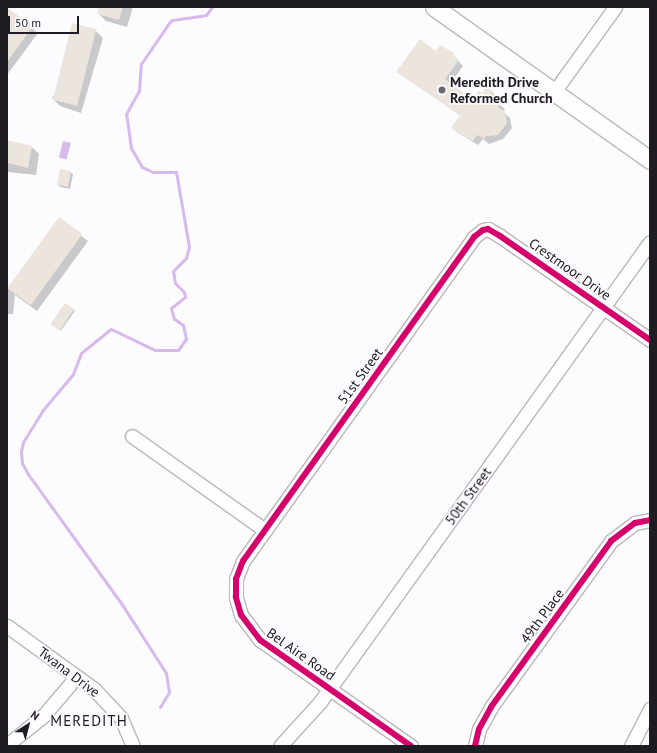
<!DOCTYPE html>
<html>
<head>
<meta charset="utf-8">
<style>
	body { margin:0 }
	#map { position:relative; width:657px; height:753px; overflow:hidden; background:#fcfbfd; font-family:"PT Sans",sans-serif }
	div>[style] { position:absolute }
	.water>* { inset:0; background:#d7baed; transform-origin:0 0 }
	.shadow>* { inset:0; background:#0003; transform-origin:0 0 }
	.stream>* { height:3px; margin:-1.5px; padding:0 1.5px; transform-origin:1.5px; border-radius:1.5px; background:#d7baed }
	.building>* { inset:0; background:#ece5de; transform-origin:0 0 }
	.roads { filter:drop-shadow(1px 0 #bbb8bc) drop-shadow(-1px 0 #bbb8bc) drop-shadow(0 1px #bbb8bc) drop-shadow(0 -1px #bbb8bc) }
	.minor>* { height:13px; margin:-6.5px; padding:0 6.5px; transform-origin:6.5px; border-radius:6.5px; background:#fffeff }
	.major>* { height:17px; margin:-8.5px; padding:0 8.5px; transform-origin:8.5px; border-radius:8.5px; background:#fffeff }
	.cycleway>* { height:6px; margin:-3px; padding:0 3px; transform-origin:3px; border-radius:3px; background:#d6006c }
	.dots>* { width:11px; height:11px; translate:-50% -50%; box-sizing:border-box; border:2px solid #fcfafe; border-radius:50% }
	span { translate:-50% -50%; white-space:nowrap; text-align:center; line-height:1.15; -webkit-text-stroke:3.5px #fcfafe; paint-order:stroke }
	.poi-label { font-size:14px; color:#1f1b22; font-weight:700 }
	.left { translate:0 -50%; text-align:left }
	.street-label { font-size:14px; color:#1f1b22 }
	.neighbourhood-label { font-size:15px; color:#1f1b22; letter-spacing:1px }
	.frame { position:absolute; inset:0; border:8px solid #1f1b22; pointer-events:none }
	.north { position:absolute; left:8px; top:705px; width:40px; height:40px; -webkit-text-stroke:3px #fcfafe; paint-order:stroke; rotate:36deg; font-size:11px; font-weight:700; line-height:16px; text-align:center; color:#1f1b22 }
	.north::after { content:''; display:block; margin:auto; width:14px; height:18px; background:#1f1b22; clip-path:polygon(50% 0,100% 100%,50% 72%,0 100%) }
	.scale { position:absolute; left:8px; top:16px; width:71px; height:18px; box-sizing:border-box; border:2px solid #1f1b22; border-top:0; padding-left:5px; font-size:12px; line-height:14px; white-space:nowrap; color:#1f1b22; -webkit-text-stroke:3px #fcfafe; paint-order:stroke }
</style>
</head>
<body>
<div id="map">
	<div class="water">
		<i style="left:63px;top:141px;width:8px;height:17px;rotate:14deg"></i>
	</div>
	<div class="shadow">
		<i style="clip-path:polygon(100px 7px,133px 7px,127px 27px,106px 21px,98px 13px)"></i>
		<i style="clip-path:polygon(7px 8px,38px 33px,7px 75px)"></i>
		<i style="clip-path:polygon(95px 30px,103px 38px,81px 113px,60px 106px,52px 98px)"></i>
		<i style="clip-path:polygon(447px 49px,463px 66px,450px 84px,469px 99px,492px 92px,497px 97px,494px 100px,505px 109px,503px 112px,510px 118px,512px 128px,503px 139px,489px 144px,483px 139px,478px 145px,458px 133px,453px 128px,461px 116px,398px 72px)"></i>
		<i style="clip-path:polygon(7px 142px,32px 147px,39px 154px,36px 175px,7px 172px)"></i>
		<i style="clip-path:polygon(70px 172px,73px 174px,70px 189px,60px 187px,58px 185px)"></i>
		<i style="clip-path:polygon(59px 219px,88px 241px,37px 311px,15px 295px,13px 314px,7px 314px,7px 290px)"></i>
		<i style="left:65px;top:304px;width:12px;height:24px;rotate:35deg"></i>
	</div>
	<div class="stream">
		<i style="left:160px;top:707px;width:17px;rotate:-59deg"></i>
		<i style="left:169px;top:692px;width:19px;rotate:-99deg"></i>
		<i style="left:166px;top:673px;width:83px;rotate:-122.7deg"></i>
		<i style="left:121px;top:603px;width:159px;rotate:-125.8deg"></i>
		<i style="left:28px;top:474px;width:13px;rotate:-119deg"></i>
		<i style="left:22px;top:463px;width:12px;rotate:-95deg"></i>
		<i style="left:21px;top:451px;width:9px;rotate:-77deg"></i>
		<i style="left:23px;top:442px;width:36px;rotate:-58deg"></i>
		<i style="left:42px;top:411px;width:48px;rotate:-50deg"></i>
		<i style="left:73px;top:374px;width:22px;rotate:-69deg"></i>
		<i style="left:81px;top:353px;width:38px;rotate:-39deg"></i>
		<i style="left:111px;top:329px;width:49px;rotate:25.5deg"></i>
		<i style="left:155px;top:350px;width:23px"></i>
		<i style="left:178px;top:350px;width:14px;rotate:-54deg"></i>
		<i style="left:186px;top:339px;width:14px;rotate:-102deg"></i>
		<i style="left:183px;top:325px;width:11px;rotate:-146deg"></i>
		<i style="left:174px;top:319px;width:11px;rotate:-105deg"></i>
		<i style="left:171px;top:308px;width:18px;rotate:-38deg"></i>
		<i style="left:185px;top:297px;width:5px;rotate:-101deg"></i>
		<i style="left:184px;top:292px;width:13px;rotate:-135deg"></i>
		<i style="left:175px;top:283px;width:12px;rotate:-99deg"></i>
		<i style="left:173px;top:271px;width:18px;rotate:-45deg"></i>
		<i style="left:186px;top:258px;width:11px;rotate:-75deg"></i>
		<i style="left:189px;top:247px;width:76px;rotate:-99.8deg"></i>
		<i style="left:176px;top:172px;width:23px;rotate:180deg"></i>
		<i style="left:153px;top:172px;width:12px;rotate:-156deg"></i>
		<i style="left:142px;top:167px;width:22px;rotate:-120deg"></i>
		<i style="left:131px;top:148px;width:34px;rotate:-98deg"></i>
		<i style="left:126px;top:114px;width:26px;rotate:-61deg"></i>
		<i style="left:139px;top:91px;width:27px;rotate:-86deg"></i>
		<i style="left:141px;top:64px;width:50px;rotate:-55.7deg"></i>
		<i style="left:169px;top:23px;width:4px;rotate:-45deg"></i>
		<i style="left:172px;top:20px;width:34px;rotate:-8deg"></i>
		<i style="left:206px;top:15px;width:10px;rotate:-53deg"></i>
	</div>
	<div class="building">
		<i style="clip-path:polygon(99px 7px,123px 7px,119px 20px,97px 14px)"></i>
		<i style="clip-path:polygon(7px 8px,33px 26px,7px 62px)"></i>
		<i style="left:72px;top:23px;width:25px;height:79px;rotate:14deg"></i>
		<i style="clip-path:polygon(420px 39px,436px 51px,440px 45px,454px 53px,453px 55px,459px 60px,445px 79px,469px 97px,472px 94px,475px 96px,479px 90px,482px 93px,487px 87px,493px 91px,490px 96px,501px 104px,498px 107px,505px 112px,507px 123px,498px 135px,486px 136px,484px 139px,477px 135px,473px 141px,461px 135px,451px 128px,460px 115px,396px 72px)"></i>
		<i style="clip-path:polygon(7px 140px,32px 146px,28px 168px,7px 163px)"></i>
		<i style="left:60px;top:169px;width:11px;height:16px;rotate:10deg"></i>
		<i style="left:59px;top:217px;width:29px;height:88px;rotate:36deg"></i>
		<i style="left:65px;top:303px;width:11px;height:26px;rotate:34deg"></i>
	</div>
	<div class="roads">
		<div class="minor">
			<i style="left:554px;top:92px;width:105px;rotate:-54.3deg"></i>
			<i style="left:132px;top:436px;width:163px;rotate:35.3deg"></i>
			<i style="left:7px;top:626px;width:107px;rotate:35.9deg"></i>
			<i style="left:94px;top:689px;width:40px;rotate:47deg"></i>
			<i style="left:121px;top:718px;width:30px;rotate:67deg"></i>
			<i style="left:7px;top:745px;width:46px;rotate:-38.9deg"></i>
			<i style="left:43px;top:716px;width:52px;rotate:-49.6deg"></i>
			<i style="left:280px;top:746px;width:59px;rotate:-47.7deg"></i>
			<i style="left:320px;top:702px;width:566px;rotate:-54.34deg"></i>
			<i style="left:411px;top:746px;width:184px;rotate:-144.9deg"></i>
			<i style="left:260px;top:640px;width:31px;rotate:-127deg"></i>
			<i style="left:241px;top:615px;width:19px;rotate:-106deg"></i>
			<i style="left:236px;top:597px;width:18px;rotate:-90deg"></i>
			<i style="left:236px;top:579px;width:19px;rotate:-69deg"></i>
			<i style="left:243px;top:561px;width:398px;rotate:-54.5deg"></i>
			<i style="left:474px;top:237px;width:11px;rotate:-38deg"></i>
			<i style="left:483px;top:230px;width:5px;rotate:-11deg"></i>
			<i style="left:488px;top:229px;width:14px;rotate:30deg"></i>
			<i style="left:500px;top:236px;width:183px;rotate:34.7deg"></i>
			<i style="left:475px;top:746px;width:17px;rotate:-77deg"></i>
			<i style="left:479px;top:729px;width:25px;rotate:-61deg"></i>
			<i style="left:491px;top:707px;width:205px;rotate:-54.1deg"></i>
			<i style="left:611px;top:541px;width:30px;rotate:-37deg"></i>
			<i style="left:635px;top:523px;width:15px;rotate:-11deg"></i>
			<i style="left:631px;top:746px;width:42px;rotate:-62.8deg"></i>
		</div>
		<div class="major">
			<i style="left:434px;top:7px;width:265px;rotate:35.3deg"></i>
		</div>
	</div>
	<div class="cycleway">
		<i style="left:411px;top:746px;width:184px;rotate:-144.9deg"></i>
		<i style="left:260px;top:640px;width:31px;rotate:-127deg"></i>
		<i style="left:241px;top:615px;width:19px;rotate:-106deg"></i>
		<i style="left:236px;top:597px;width:18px;rotate:-90deg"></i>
		<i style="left:236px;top:579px;width:19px;rotate:-69deg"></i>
		<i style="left:243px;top:561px;width:398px;rotate:-54.5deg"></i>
		<i style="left:474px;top:237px;width:11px;rotate:-38deg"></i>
		<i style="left:483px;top:230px;width:5px;rotate:-11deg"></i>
		<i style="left:488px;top:229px;width:14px;rotate:30deg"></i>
		<i style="left:500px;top:236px;width:183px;rotate:34.7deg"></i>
		<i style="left:475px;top:746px;width:17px;rotate:-77deg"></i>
		<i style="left:479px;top:729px;width:25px;rotate:-61deg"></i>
		<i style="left:491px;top:707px;width:205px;rotate:-54.1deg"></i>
		<i style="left:611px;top:541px;width:30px;rotate:-37deg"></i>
		<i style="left:635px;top:523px;width:15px;rotate:-11deg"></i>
	</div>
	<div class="dots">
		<i style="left:442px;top:90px;background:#6c696f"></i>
	</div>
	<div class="poi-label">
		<span class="left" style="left:450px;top:90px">Meredith Drive<br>Reformed Church</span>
	</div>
	<div class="street-label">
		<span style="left:570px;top:269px;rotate:35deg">Crestmoor Drive</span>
		<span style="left:360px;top:376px;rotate:-54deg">51st Street</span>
		<span style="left:468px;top:496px;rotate:-54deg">50th Street</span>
		<span style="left:542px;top:616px;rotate:-54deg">49th Place</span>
		<span style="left:301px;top:654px;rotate:35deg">Bel Aire Road</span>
		<span style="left:69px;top:672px;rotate:37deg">Twana Drive</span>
	</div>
	<div class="neighbourhood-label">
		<span style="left:89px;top:721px">MEREDITH</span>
	</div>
	<div class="frame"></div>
	<div class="north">N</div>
	<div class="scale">50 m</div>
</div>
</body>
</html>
